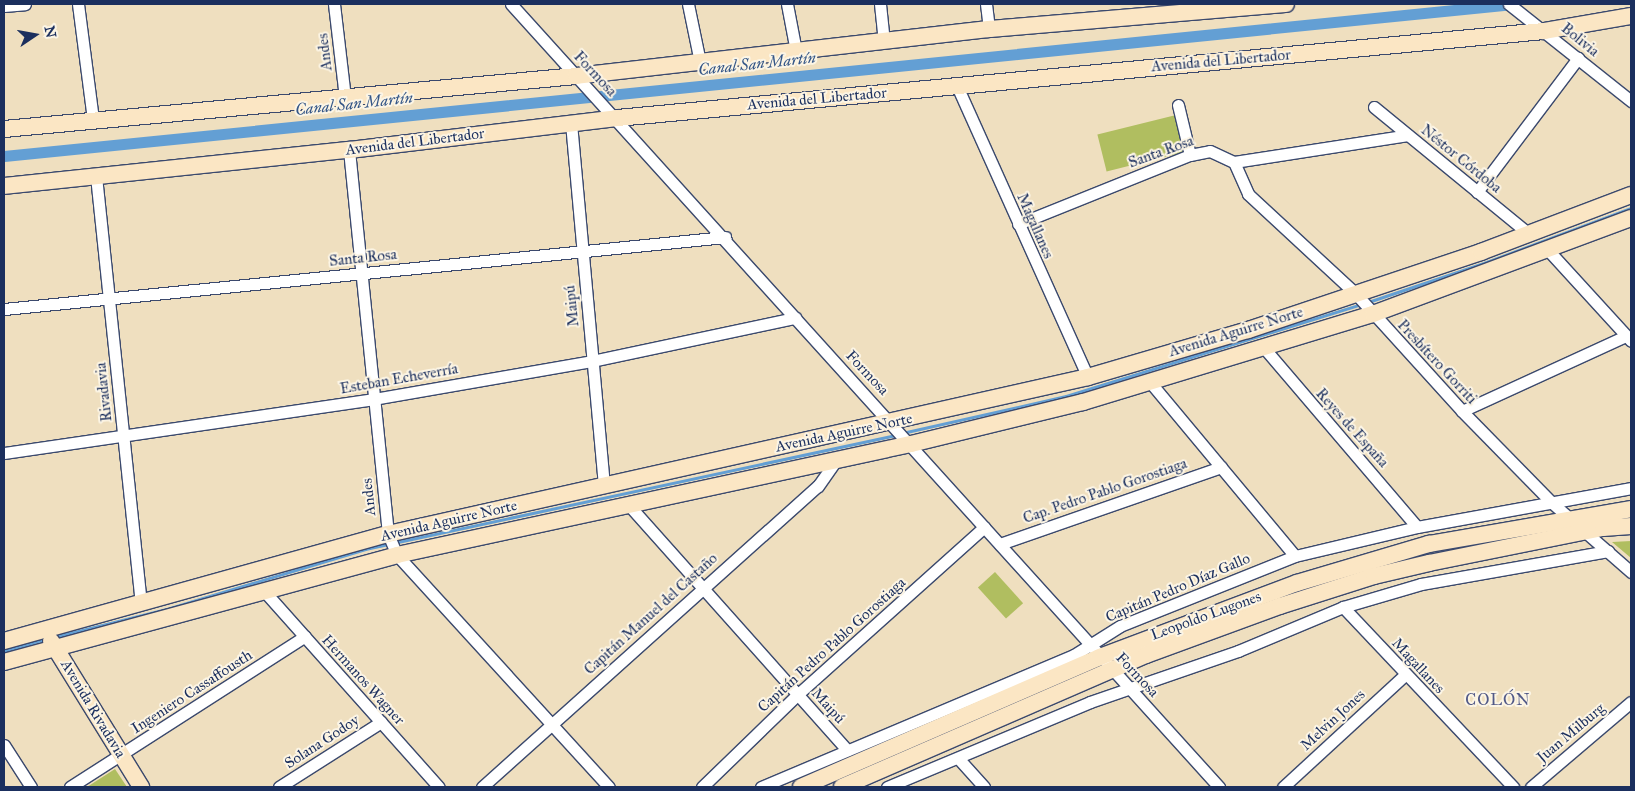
<!DOCTYPE html>
<html>
<head>
<meta charset="utf-8">
<style>
	body { margin:0 }
	#map { position:relative; width:1635px; height:791px; overflow:hidden; background:#efdfbf; font-family:"IM FELL Great Primer",serif }
	div>[style] { position:absolute }
	.green>* { inset:0; background:#b0be60; transform-origin:0 0 }
	.stream>* { height:3px; margin:-1.5px; padding:0 1.5px; transform-origin:1.5px; border-radius:1.5px; background:#639fd4 }
	.canal>* { height:11px; margin:-5.5px; padding:0 5.5px; transform-origin:5.5px; border-radius:5.5px; background:#639fd4 }
	.roads { filter:drop-shadow(1px 0 #3b496d) drop-shadow(-1px 0 #3b496d) drop-shadow(0 1px #3b496d) drop-shadow(0 -1px #3b496d) }
	.street>* { height:11px; margin:-5.5px; padding:0 5.5px; transform-origin:5.5px; border-radius:5.5px; background:#fff }
	.secondary>* { height:16px; margin:-8px; padding:0 8px; transform-origin:8px; border-radius:8px; background:#fbe6c4 }
	span { translate:-50% -50%; white-space:nowrap; text-align:center; line-height:1.15; -webkit-text-stroke:4px #fcf5e5; paint-order:stroke }
	.street-label { font-size:15px; color:#1b2f5e }
	.water-label { font-size:16px; color:#345687; font-style:italic }
	.neighbourhood-label { font-size:16px; color:#515987; letter-spacing:1px }
	.frame { position:absolute; inset:0; border:5px solid #1b2f5e; pointer-events:none }
	.north { position:absolute; left:10px; top:10px; width:50px; height:50px; -webkit-text-stroke:4px #fcf5e5; paint-order:stroke; rotate:78deg; font-size:14px; font-weight:700; line-height:20px; text-align:center; color:#1b2f5e }
	.north::after { content:''; display:block; margin:auto; width:18px; height:22px; background:#1b2f5e; clip-path:polygon(50% 0,100% 100%,50% 72%,0 100%) }
</style>
</head>
<body>
<div id="map">
	<div class="green">
		<i style="left:1176px;top:115px;width:38px;height:81px;rotate:76deg"></i>
		<i style="clip-path:polygon(1631px 541px,1631px 558px,1612px 542px)"></i>
		<i style="left:995px;top:572px;width:42px;height:23px;rotate:48deg"></i>
		<i style="clip-path:polygon(115px 769px,127px 787px,87px 787px)"></i>
	</div>
	<div class="stream">
		<i style="left:1368px;top:302px;width:119px;rotate:-18.6deg"></i>
		<i style="left:1481px;top:264px;width:160px;rotate:-20.5deg"></i>
		<i style="left:902px;top:433px;width:168px;rotate:-12.7deg"></i>
		<i style="left:1066px;top:396px;width:310px;rotate:-17.3deg"></i>
		<i style="left:54px;top:637px;width:120px;rotate:-14deg"></i>
		<i style="left:170px;top:608px;width:204px;rotate:-16.8deg"></i>
		<i style="left:365px;top:549px;width:543px;rotate:-12.12deg"></i>
		<i style="left:4px;top:651px;width:43px;rotate:-16.3deg"></i>
	</div>
	<div class="canal">
		<i style="left:4px;top:156px;width:1517px;rotate:-5.75deg"></i>
	</div>
	<div class="roads">
		<div class="street">
			<i style="left:78px;top:4px;width:117px;rotate:82.6deg"></i>
			<i style="left:334px;top:4px;width:94px;rotate:83.3deg"></i>
			<i style="left:511px;top:4px;width:1056px;rotate:47.88deg"></i>
			<i style="left:688px;top:4px;width:59px;rotate:78.3deg"></i>
			<i style="left:787px;top:4px;width:48px;rotate:79.2deg"></i>
			<i style="left:880px;top:4px;width:37px;rotate:84deg"></i>
			<i style="left:986px;top:4px;width:25px;rotate:83deg"></i>
			<i style="left:1509px;top:4px;width:156px;rotate:38.5deg"></i>
			<i style="left:4px;top:6px;width:21px;rotate:-5deg"></i>
			<i style="left:957px;top:86px;width:319px;rotate:65.8deg"></i>
			<i style="left:1178px;top:105px;width:51px;rotate:76.5deg"></i>
			<i style="left:1374px;top:107px;width:200px;rotate:39.3deg"></i>
			<i style="left:571px;top:123px;width:364px;rotate:84.8deg"></i>
			<i style="left:349px;top:150px;width:386px;rotate:84.2deg"></i>
			<i style="left:388px;top:534px;width:23px;rotate:67deg"></i>
			<i style="left:397px;top:555px;width:314px;rotate:47.6deg"></i>
			<i style="left:1234px;top:162px;width:35px;rotate:66deg"></i>
			<i style="left:1248px;top:194px;width:147px;rotate:42.8deg"></i>
			<i style="left:1356px;top:294px;width:158px;rotate:47.8deg"></i>
			<i style="left:1462px;top:411px;width:127px;rotate:45.6deg"></i>
			<i style="left:1551px;top:502px;width:106px;rotate:41.2deg"></i>
			<i style="left:96px;top:176px;width:430px;rotate:84deg"></i>
			<i style="left:1477px;top:192px;width:168px;rotate:-53deg"></i>
			<i style="left:1018px;top:224px;width:185px;rotate:-21.9deg"></i>
			<i style="left:1190px;top:155px;width:20px;rotate:-11deg"></i>
			<i style="left:1210px;top:151px;width:26px;rotate:25deg"></i>
			<i style="left:1234px;top:162px;width:176px;rotate:-8.8deg"></i>
			<i style="left:1548px;top:250px;width:123px;rotate:47.6deg"></i>
			<i style="left:4px;top:309px;width:725px;rotate:-5.7deg"></i>
			<i style="left:1265px;top:349px;width:234px;rotate:49.5deg"></i>
			<i style="left:1150px;top:382px;width:226px;rotate:50.2deg"></i>
			<i style="left:1462px;top:411px;width:180px;rotate:-24.6deg"></i>
			<i style="left:4px;top:453px;width:374px;rotate:-8.3deg"></i>
			<i style="left:374px;top:399px;width:221px;rotate:-9.9deg"></i>
			<i style="left:592px;top:361px;width:208px;rotate:-12deg"></i>
			<i style="left:627px;top:503px;width:331px;rotate:48.3deg"></i>
			<i style="left:1000px;top:544px;width:234px;rotate:-19.2deg"></i>
			<i style="left:265px;top:592px;width:261px;rotate:48.3deg"></i>
			<i style="left:1343px;top:607px;width:248px;rotate:46.6deg"></i>
			<i style="left:4px;top:745px;width:50px;rotate:57.3deg"></i>
			<i style="left:958px;top:758px;width:39px;rotate:48deg"></i>
			<i style="left:70px;top:787px;width:279px;rotate:-32.7deg"></i>
			<i style="left:279px;top:787px;width:121px;rotate:-32.5deg"></i>
			<i style="left:482px;top:787px;width:451px;rotate:-41.9deg"></i>
			<i style="left:818px;top:486px;width:32px;rotate:-55deg"></i>
			<i style="left:702px;top:787px;width:134px;rotate:-44.1deg"></i>
			<i style="left:798px;top:694px;width:250px;rotate:-41.9deg"></i>
			<i style="left:761px;top:787px;width:340px;rotate:-22.9deg"></i>
			<i style="left:1074px;top:655px;width:54px;rotate:-32.2deg"></i>
			<i style="left:1120px;top:626px;width:188px;rotate:-21.8deg"></i>
			<i style="left:1295px;top:556px;width:125px;rotate:-13.4deg"></i>
			<i style="left:1417px;top:527px;width:218px;rotate:-10.3deg"></i>
			<i style="left:887px;top:787px;width:220px;rotate:-22.7deg"></i>
			<i style="left:1090px;top:702px;width:157px;rotate:-19deg"></i>
			<i style="left:1238px;top:651px;width:114px;rotate:-22.7deg"></i>
			<i style="left:1343px;top:607px;width:81px;rotate:-16.4deg"></i>
			<i style="left:1421px;top:584px;width:190px;rotate:-10deg"></i>
			<i style="left:1283px;top:787px;width:166px;rotate:-42.6deg"></i>
			<i style="left:1531px;top:787px;width:131px;rotate:-40.4deg"></i>
		</div>
		<div class="secondary">
			<i style="left:4px;top:129px;width:574px;rotate:-5.29deg"></i>
			<i style="left:576px;top:76px;width:416px;rotate:-6.5deg"></i>
			<i style="left:989px;top:29px;width:298px;rotate:-4.8deg"></i>
			<i style="left:4px;top:186px;width:347px;rotate:-6deg"></i>
			<i style="left:349px;top:150px;width:270px;rotate:-6.8deg"></i>
			<i style="left:617px;top:118px;width:931px;rotate:-5.36deg"></i>
			<i style="left:1544px;top:31px;width:88px;rotate:-9.8deg"></i>
			<i style="left:4px;top:641px;width:399px;rotate:-15.6deg"></i>
			<i style="left:388px;top:534px;width:717px;rotate:-12.64deg"></i>
			<i style="left:1088px;top:377px;width:167px;rotate:-16.4deg"></i>
			<i style="left:1248px;top:330px;width:246px;rotate:-18.5deg"></i>
			<i style="left:1481px;top:252px;width:160px;rotate:-20.8deg"></i>
			<i style="left:51px;top:641px;width:172px;rotate:58.3deg"></i>
			<i style="left:4px;top:662px;width:407px;rotate:-15.2deg"></i>
			<i style="left:397px;top:555px;width:526px;rotate:-12.19deg"></i>
			<i style="left:911px;top:444px;width:177px;rotate:-13.7deg"></i>
			<i style="left:1083px;top:402px;width:303px;rotate:-16.9deg"></i>
			<i style="left:1373px;top:314px;width:275px;rotate:-20.4deg"></i>
			<i style="left:801px;top:787px;width:326px;rotate:-23.5deg"></i>
			<i style="left:1100px;top:657px;width:210px;rotate:-20.6deg"></i>
			<i style="left:1297px;top:583px;width:138px;rotate:-16.5deg"></i>
			<i style="left:1429px;top:544px;width:205px;rotate:-9.8deg"></i>
			<i style="left:842px;top:787px;width:331px;rotate:-23.5deg"></i>
			<i style="left:1146px;top:655px;width:143px;rotate:-20.1deg"></i>
			<i style="left:1280px;top:606px;width:99px;rotate:-17.7deg"></i>
			<i style="left:1374px;top:576px;width:57px;rotate:-13.3deg"></i>
			<i style="left:1429px;top:563px;width:177px;rotate:-11.4deg"></i>
			<i style="left:1603px;top:528px;width:28px;rotate:-4deg"></i>
		</div>
	</div>
	<div class="street-label">
		<span style="left:1580px;top:40px;rotate:39deg">Bolivia</span>
		<span style="left:325px;top:52px;rotate:-97deg">Andes</span>
		<span style="left:1221px;top:61px;rotate:-5deg">Avenida del Libertador</span>
		<span style="left:595px;top:74px;rotate:47deg">Formosa</span>
		<span style="left:817px;top:99px;rotate:-5deg">Avenida del Libertador</span>
		<span style="left:415px;top:142px;rotate:-7deg">Avenida del Libertador</span>
		<span style="left:1161px;top:152px;rotate:-20deg">Santa Rosa</span>
		<span style="left:1461px;top:159px;rotate:39deg">Néstor Córdoba</span>
		<span style="left:1035px;top:226px;rotate:66deg">Magallanes</span>
		<span style="left:363px;top:258px;rotate:-6deg">Santa Rosa</span>
		<span style="left:572px;top:306px;rotate:-96deg">Maipú</span>
		<span style="left:1236px;top:332px;rotate:-17deg">Avenida Aguirre Norte</span>
		<span style="left:1437px;top:362px;rotate:47deg">Presbítero Gorriti</span>
		<span style="left:867px;top:373px;rotate:47deg">Formosa</span>
		<span style="left:399px;top:379px;rotate:-10deg">Esteban Echeverría</span>
		<span style="left:104px;top:392px;rotate:-96deg">Rivadavia</span>
		<span style="left:1352px;top:428px;rotate:48deg">Reyes de España</span>
		<span style="left:844px;top:433px;rotate:-12deg">Avenida Aguirre Norte</span>
		<span style="left:1105px;top:491px;rotate:-19deg">Cap. Pedro Pablo Gorostiaga</span>
		<span style="left:369px;top:497px;rotate:-96deg">Andes</span>
		<span style="left:449px;top:521px;rotate:-13deg">Avenida Aguirre Norte</span>
		<span style="left:1178px;top:588px;rotate:-23deg">Capitán Pedro Díaz Gallo</span>
		<span style="left:651px;top:614px;rotate:-42deg">Capitán Manuel del Castaño</span>
		<span style="left:1206px;top:616px;rotate:-20deg">Leopoldo Lugones</span>
		<span style="left:832px;top:645px;rotate:-42deg">Capitán Pedro Pablo Gorostiaga</span>
		<span style="left:1418px;top:666px;rotate:47deg">Magallanes</span>
		<span style="left:1137px;top:675px;rotate:47deg">Formosa</span>
		<span style="left:363px;top:680px;rotate:48deg">Hermanos Wagner</span>
		<span style="left:192px;top:692px;rotate:-33deg">Ingeniero Cassaffousth</span>
		<span style="left:828px;top:706px;rotate:48deg">Maipú</span>
		<span style="left:93px;top:709px;rotate:59deg">Avenida Rivadavia</span>
		<span style="left:1333px;top:720px;rotate:-43deg">Melvin Jones</span>
		<span style="left:1571px;top:733px;rotate:-40deg">Juan Milburg</span>
		<span style="left:322px;top:742px;rotate:-33deg">Solana Godoy</span>
	</div>
	<div class="water-label">
		<span style="left:757px;top:64px;rotate:-6deg">Canal San Martín</span>
		<span style="left:354px;top:104px;rotate:-6deg">Canal San Martín</span>
	</div>
	<div class="neighbourhood-label">
		<span style="left:1498px;top:700px">COLÓN</span>
	</div>
	<div class="frame"></div>
	<div class="north">N</div>
</div>
</body>
</html>
